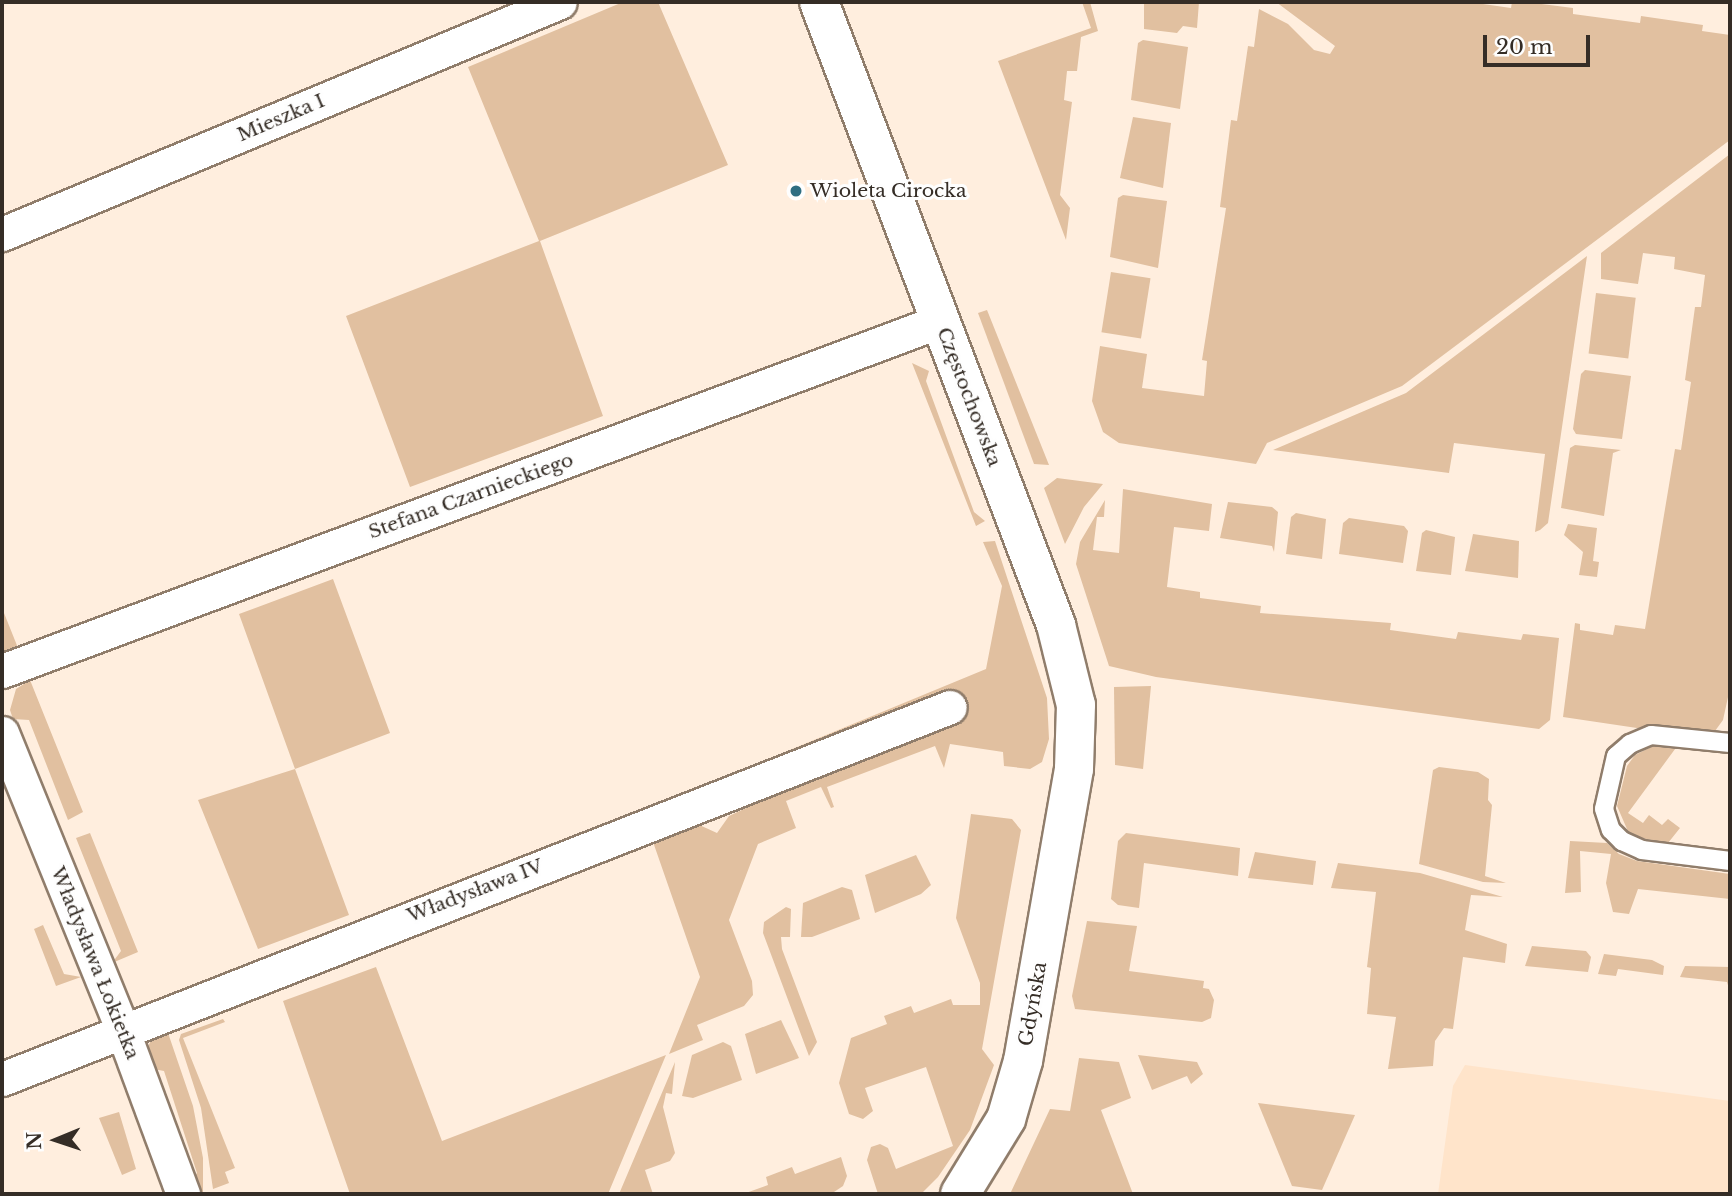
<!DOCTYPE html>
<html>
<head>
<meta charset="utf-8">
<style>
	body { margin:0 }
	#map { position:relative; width:1732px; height:1196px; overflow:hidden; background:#ffeede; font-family:"Libre Baskerville",serif }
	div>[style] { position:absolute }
	.built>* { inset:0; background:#ffe4ca }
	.green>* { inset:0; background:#e1c0a0; transform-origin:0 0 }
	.roads { filter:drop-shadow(2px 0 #907d6b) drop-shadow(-2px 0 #907d6b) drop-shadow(0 2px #907d6b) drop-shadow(0 -2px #907d6b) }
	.lane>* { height:18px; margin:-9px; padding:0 9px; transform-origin:9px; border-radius:9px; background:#fff }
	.street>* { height:33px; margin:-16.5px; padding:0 16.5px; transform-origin:16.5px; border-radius:16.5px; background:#fff }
	.secondary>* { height:38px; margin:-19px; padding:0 19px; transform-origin:19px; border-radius:19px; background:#fff }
	.dots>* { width:19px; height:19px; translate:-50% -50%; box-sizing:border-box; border:4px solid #fefefe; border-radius:50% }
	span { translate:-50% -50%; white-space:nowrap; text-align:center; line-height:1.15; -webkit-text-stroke:6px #fefefe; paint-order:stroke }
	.street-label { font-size:19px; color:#352d26 }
	.poi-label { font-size:19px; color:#352d26 }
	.left { translate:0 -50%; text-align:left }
	.frame { position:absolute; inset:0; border:4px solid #352d26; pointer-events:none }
	.north { position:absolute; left:21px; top:1105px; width:70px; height:70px; -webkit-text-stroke:5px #fefefe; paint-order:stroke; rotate:268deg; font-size:19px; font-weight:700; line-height:28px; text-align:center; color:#352d26 }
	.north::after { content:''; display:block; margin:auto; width:24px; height:32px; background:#352d26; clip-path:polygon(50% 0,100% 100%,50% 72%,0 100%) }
	.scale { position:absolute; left:1483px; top:35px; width:107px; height:32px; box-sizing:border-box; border:4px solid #352d26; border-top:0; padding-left:9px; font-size:21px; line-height:24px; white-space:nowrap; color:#352d26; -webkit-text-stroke:5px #fefefe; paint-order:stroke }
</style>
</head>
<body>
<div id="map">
	<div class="built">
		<i style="clip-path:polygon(1465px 1065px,1730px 1101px,1730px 1194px,1438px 1194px,1453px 1086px)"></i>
	</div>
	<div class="green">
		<i style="clip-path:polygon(623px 2px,658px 2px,728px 165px,540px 241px,603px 416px,410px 487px,346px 316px,539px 241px,468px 67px)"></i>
		<i style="clip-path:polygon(1082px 2px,1090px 2px,1098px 31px,1081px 37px,1077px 71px,1067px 71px,1064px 100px,1072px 102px,1060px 195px,1070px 208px,1066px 240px,998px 61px,1091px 28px)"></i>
		<i style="clip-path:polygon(1144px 2px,1199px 2px,1197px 28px,1183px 26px,1177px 33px,1144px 29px)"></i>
		<i style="clip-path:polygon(1276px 2px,1469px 2px,1511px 8px,1512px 2px,1526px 2px,1573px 8px,1573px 14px,1640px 23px,1641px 16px,1703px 25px,1702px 31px,1730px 35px,1730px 140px,1402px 386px,1267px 443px,1256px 464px,1119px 443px,1103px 432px,1092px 401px,1100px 346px,1147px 354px,1142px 388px,1204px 396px,1207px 361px,1202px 360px,1226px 208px,1220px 207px,1231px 120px,1237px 121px,1248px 46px,1254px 47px,1259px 9px,1288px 24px,1314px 50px,1330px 54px,1335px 46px)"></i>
		<i style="clip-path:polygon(1143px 40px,1188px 47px,1180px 109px,1131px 100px,1138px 43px)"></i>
		<i style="clip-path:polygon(1133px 117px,1171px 123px,1163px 188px,1120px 178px)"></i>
		<i style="clip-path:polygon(1730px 154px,1730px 688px,1723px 720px,1715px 731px,1637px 728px,1563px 717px,1575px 623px,1580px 624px,1580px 630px,1613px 635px,1615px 625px,1645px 629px,1675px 449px,1681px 450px,1691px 382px,1685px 380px,1695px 307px,1701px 307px,1705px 275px,1674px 269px,1675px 257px,1643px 253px,1638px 284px,1601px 279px,1601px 253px)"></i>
		<i style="clip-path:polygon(1123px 195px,1167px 201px,1158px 268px,1110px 257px,1118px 198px)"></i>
		<i style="clip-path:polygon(1587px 256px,1548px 523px,1540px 530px,1535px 532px,1545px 454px,1454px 443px,1449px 473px,1273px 450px,1406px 393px)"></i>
		<i style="left:1111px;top:272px;width:40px;height:61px;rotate:9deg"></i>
		<i style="left:1596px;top:293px;width:40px;height:61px;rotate:7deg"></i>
		<i style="clip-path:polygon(987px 310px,1049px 465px,1034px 464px,978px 313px)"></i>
		<i style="clip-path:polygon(912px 363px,929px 371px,926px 381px,974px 512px,985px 521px,976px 526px)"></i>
		<i style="clip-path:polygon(1585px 370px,1631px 376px,1622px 439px,1576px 434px,1573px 429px,1581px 374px)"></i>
		<i style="clip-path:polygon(1575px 445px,1621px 450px,1613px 453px,1604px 516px,1561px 508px,1570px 448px)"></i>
		<i style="clip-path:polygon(1057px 478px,1103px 484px,1084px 507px,1065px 544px,1044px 488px)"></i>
		<i style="clip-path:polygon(1123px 489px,1212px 504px,1209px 531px,1174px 527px,1167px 587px,1200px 592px,1200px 598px,1261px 606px,1260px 613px,1391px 623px,1390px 630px,1456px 639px,1458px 632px,1521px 640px,1523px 634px,1559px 638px,1550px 720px,1539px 729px,1156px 677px,1109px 666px,1076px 564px,1080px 542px,1105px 500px,1104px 517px,1097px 517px,1093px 550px,1119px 553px)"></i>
		<i style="clip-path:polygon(1228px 502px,1272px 507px,1278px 512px,1274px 552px,1272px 546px,1220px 538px)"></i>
		<i style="clip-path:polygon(1296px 513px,1326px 519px,1322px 559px,1286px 554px,1291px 517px)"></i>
		<i style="clip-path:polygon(1349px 518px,1404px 526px,1408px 531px,1403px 563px,1339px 554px,1343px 523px)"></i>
		<i style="clip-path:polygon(1568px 524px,1597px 528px,1593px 561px,1599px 562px,1597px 577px,1579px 575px,1583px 552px,1564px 535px)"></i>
		<i style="clip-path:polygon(1426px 530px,1455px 537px,1451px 575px,1416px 571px,1422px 533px)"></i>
		<i style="clip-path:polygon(1473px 534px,1519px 541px,1518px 578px,1465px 571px)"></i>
		<i style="clip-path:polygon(995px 541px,1047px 698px,1049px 739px,1042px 762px,1030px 769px,1004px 766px,1003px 752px,950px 744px,944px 768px,935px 746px,827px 787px,834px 807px,831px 808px,821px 787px,786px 801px,796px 828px,758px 844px,729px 920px,752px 981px,753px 995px,744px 1006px,697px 1025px,703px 1040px,669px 1054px,700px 977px,652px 839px,695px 823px,717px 833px,729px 816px,746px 808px,746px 768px,986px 669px,1002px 586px,983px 542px)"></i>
		<i style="clip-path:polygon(333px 579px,390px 733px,295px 769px,349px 915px,258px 949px,198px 800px,295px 769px,239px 614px)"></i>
		<i style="clip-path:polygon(2px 608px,18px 648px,2px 653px)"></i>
		<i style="clip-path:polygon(30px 680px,83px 812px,68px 820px,29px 720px,13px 719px,10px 710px,16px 689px)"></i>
		<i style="clip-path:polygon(1151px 686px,1143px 769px,1115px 765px,1114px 687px)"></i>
		<i style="clip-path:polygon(1655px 745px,1678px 745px,1628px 813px,1643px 823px,1649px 815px,1662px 825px,1668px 819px,1680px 828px,1668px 843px,1630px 836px,1617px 806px,1627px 766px,1635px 755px)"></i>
		<i style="clip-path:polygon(1439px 767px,1478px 772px,1489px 779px,1488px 800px,1492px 805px,1485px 876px,1506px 883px,1483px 882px,1419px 864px,1433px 770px)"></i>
		<i style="clip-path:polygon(971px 814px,1012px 819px,1021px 830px,982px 1049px,994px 1065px,970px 1130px,938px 1177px,921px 1194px,878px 1194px,867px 1160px,871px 1147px,880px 1144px,888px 1148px,896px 1169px,953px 1146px,926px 1067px,865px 1088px,873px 1111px,863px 1119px,849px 1114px,839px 1083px,851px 1038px,887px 1024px,884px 1016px,911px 1006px,914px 1013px,951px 999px,953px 1005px,980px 1005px,980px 983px,956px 918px)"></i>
		<i style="clip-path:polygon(90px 833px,138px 952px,112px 963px,121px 951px,76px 838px)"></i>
		<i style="clip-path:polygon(1126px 833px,1240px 848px,1238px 876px,1144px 863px,1139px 908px,1118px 905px,1111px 899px,1118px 841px)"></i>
		<i style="clip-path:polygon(1570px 841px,1607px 843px,1619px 854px,1637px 861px,1730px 874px,1730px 899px,1638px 889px,1629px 914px,1613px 912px,1606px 883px,1611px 854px,1580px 851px,1581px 892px,1565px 893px)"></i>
		<i style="clip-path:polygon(1255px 852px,1316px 861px,1313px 885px,1248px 878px)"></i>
		<i style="clip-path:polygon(916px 855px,931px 885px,921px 894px,875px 913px,865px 875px)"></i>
		<i style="clip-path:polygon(1338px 863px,1420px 873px,1503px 897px,1471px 895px,1465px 930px,1507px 944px,1505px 963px,1463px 957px,1453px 1029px,1444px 1028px,1435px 1041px,1433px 1066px,1388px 1069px,1396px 1017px,1367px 1014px,1371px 968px,1367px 967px,1376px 892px,1331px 888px)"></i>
		<i style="clip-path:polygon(842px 887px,852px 890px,860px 919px,812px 937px,801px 937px,803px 903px)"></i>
		<i style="clip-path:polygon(786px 907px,791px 909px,790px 937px,781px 937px,782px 949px,817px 1042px,809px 1056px,763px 933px,764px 922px)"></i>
		<i style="clip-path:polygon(1087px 921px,1137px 926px,1129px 971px,1204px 981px,1203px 988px,1209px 989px,1214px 1000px,1211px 1018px,1202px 1022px,1075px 1009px,1072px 996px)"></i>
		<i style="clip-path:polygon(43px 925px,64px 974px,81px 977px,56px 986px,34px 929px)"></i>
		<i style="clip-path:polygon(1532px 946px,1586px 951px,1591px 957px,1588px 972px,1525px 966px)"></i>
		<i style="clip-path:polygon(1604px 954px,1652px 960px,1664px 966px,1663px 975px,1618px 969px,1616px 976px,1598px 974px)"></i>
		<i style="clip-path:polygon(1685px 966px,1730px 967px,1730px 992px,1727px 982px,1680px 977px)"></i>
		<i style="clip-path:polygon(376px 967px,442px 1141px,666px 1055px,608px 1194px,350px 1194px,283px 1001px)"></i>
		<i style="clip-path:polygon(223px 1019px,225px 1022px,183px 1038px,235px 1168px,225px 1172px,229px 1183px,213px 1189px,201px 1108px,179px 1040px,181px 1034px)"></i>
		<i style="clip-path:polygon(781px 1020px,799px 1058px,756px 1074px,745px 1034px)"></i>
		<i style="clip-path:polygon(167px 1030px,193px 1106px,203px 1158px,203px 1194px,189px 1194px,187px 1186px,197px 1173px,164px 1071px,148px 1068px,146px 1052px,151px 1040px)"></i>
		<i style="clip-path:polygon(723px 1042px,731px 1046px,742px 1080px,693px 1098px,682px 1096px,692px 1055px)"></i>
		<i style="clip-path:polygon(1138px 1055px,1197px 1062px,1203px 1074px,1191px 1084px,1187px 1076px,1152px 1090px)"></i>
		<i style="clip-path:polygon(1079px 1058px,1119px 1062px,1131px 1098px,1101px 1110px,1133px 1194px,1010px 1194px,1050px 1109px,1070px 1111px)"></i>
		<i style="clip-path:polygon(675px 1062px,672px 1094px,666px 1093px,663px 1107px,675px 1153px,670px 1161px,645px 1170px,653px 1194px,619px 1194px)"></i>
		<i style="clip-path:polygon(1258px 1103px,1355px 1115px,1322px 1190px,1292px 1186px)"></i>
		<i style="clip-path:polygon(119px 1112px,136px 1169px,122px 1175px,99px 1118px)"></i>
		<i style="clip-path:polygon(841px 1157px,847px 1176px,843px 1186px,831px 1194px,743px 1194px,768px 1185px,766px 1177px,792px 1167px,795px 1174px)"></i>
	</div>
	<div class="roads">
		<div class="lane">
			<i style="left:1730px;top:743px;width:79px;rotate:-174.2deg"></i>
			<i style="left:1651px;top:735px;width:23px;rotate:157deg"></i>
			<i style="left:1630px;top:744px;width:18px;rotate:139deg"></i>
			<i style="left:1616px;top:756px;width:54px;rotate:102.8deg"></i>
			<i style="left:1604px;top:809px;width:22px;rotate:72deg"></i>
			<i style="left:1611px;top:830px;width:16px;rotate:45deg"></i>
			<i style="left:1622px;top:841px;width:22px;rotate:24deg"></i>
			<i style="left:1642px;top:850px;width:89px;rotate:7.1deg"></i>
		</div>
		<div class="street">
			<i style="left:2px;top:234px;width:604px;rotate:-22.58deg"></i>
			<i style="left:2px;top:671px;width:1001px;rotate:-20.46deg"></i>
			<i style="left:2px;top:733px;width:319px;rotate:67.9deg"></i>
			<i style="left:122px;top:1029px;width:176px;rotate:69.7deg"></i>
			<i style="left:2px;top:1079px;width:1018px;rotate:-21.43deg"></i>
		</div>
		<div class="secondary">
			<i style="left:819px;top:2px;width:667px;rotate:69.17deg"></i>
			<i style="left:1056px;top:625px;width:82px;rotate:76deg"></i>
			<i style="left:1076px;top:705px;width:64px;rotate:91.8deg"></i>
			<i style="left:1074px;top:769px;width:296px;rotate:99.9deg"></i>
			<i style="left:1023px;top:1061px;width:60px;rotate:106.3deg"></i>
			<i style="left:1006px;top:1119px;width:88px;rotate:121.5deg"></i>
		</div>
	</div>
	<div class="dots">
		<i style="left:796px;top:191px;background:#2e6e82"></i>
	</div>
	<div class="street-label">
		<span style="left:281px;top:118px;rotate:-23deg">Mieszka I</span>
		<span style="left:969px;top:397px;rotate:69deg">Częstochowska</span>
		<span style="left:471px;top:496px;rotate:-20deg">Stefana Czarnieckiego</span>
		<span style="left:475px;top:891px;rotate:-21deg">Władysława IV</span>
		<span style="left:95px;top:963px;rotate:68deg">Władysława Łokietka</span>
		<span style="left:1033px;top:1004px;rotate:-80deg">Gdyńska</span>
	</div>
	<div class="poi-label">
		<span class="left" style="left:810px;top:191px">Wioleta Cirocka</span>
	</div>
	<div class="frame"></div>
	<div class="north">N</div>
	<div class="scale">20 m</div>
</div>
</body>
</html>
